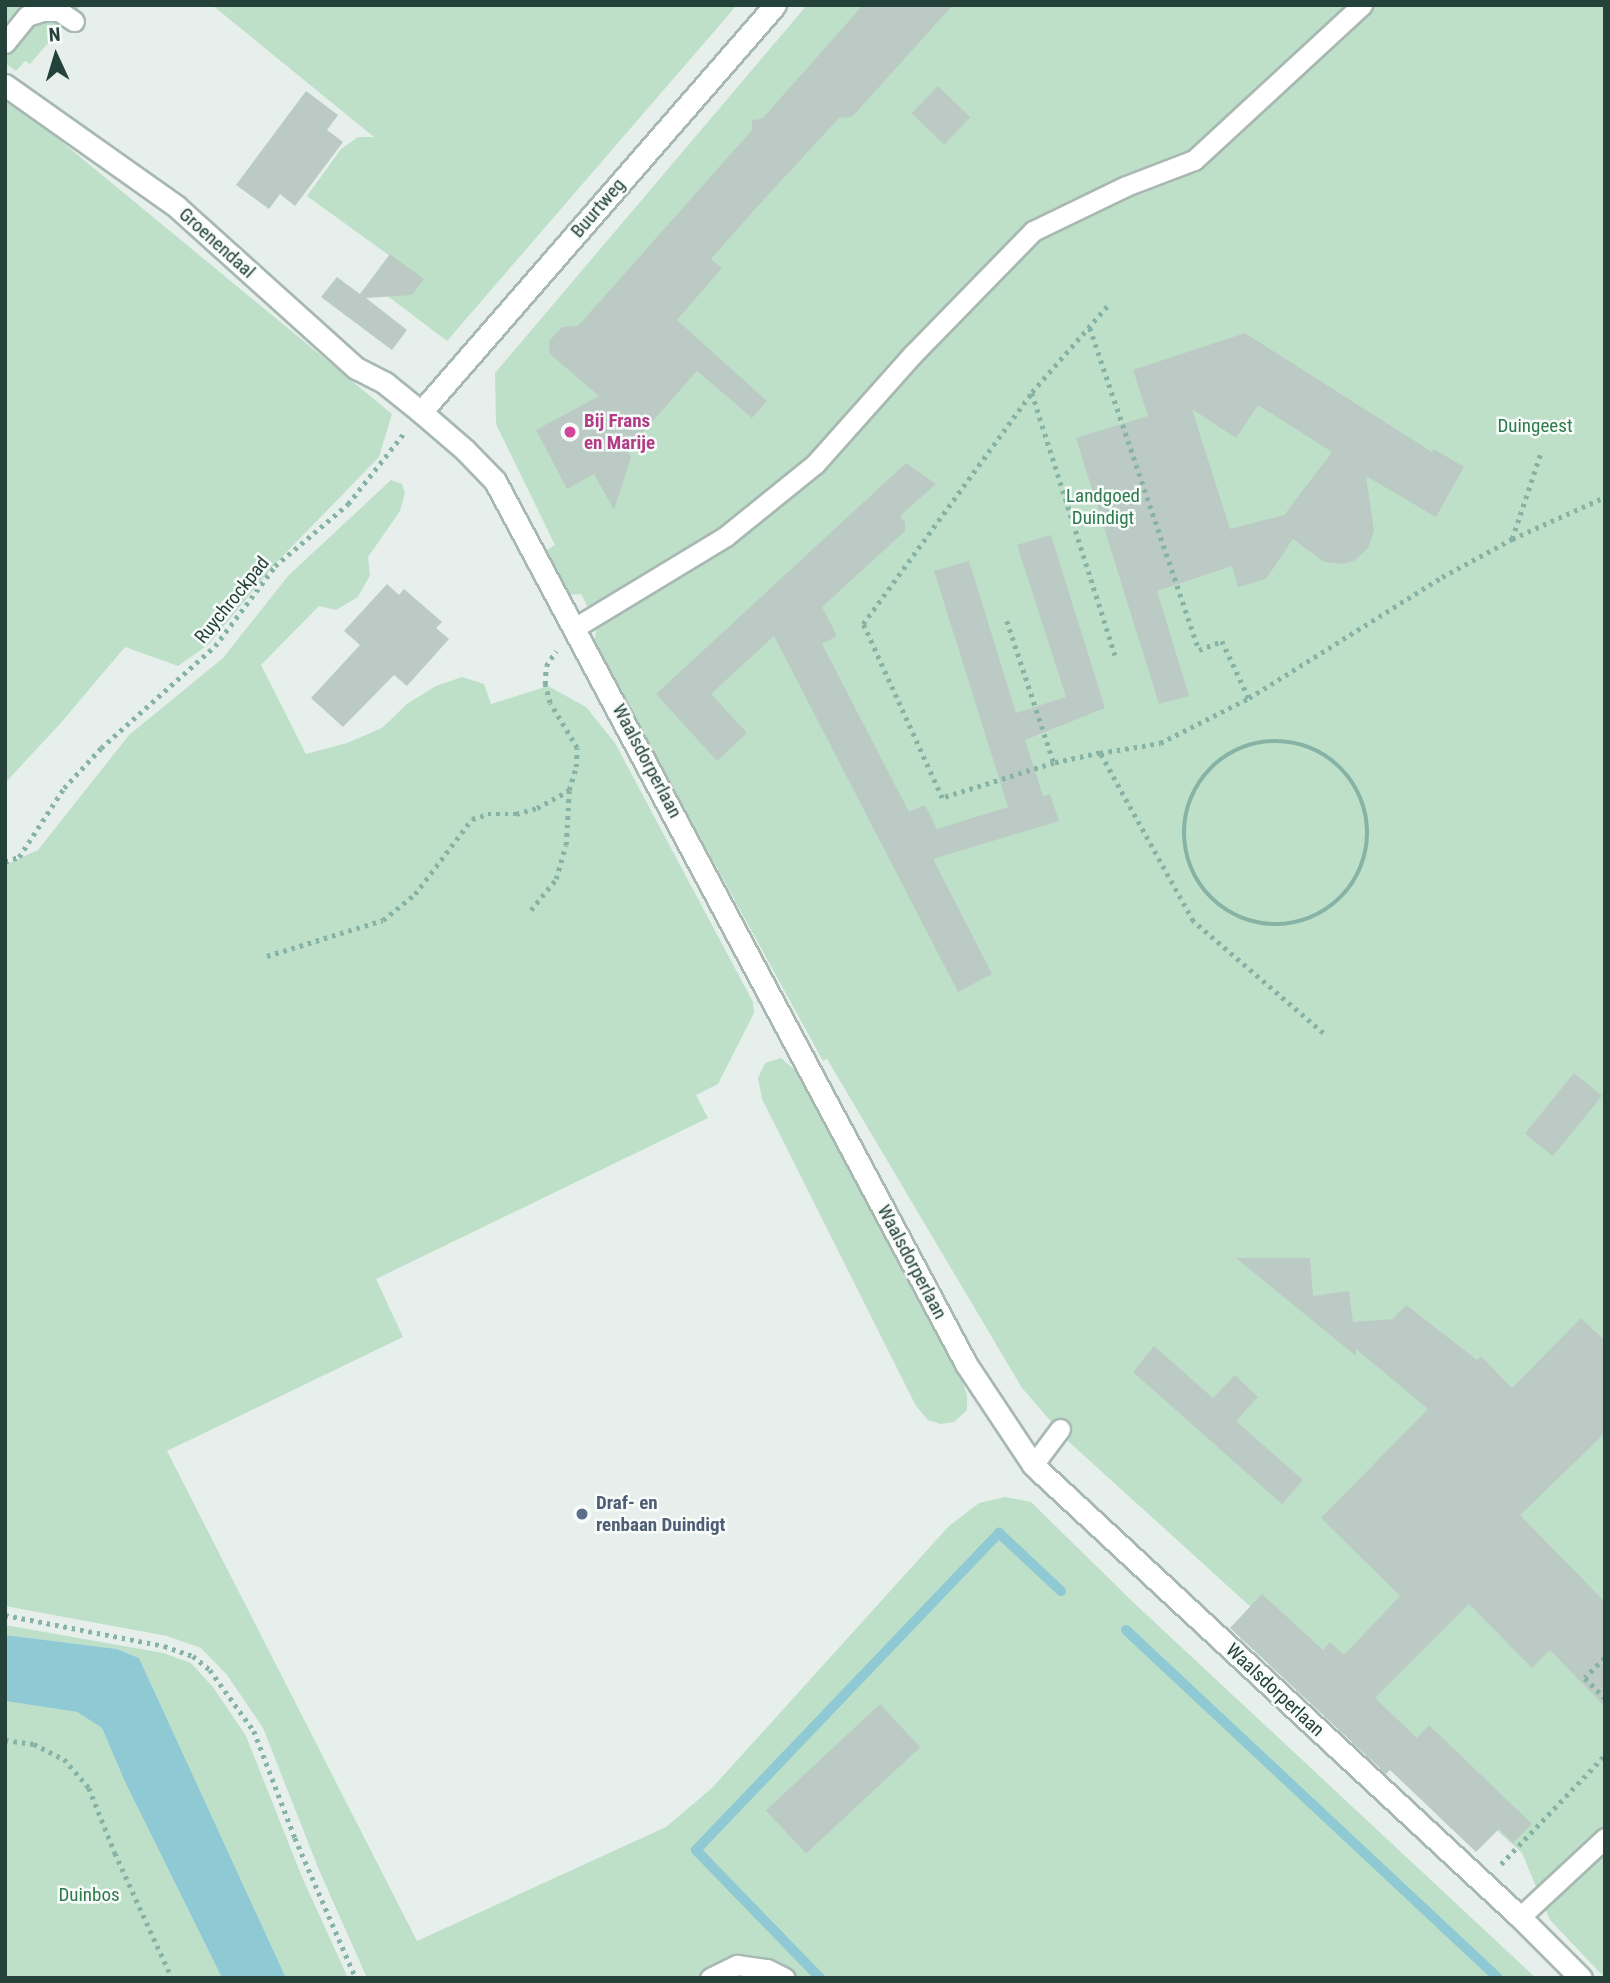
<!DOCTYPE html>
<html>
<head>
<meta charset="utf-8">
<style>
	body { margin:0 }
	#map { position:relative; width:1610px; height:1983px; overflow:hidden; background:#e6efeb; font-family:"Roboto Condensed",sans-serif }
	div>[style] { position:absolute }
	.green>* { inset:0; background:#bfe0c8 }
	.water>* { inset:0; background:#8ec9d4 }
	.stream>* { height:10px; margin:-5px; padding:0 5px; transform-origin:5px; border-radius:5px; background:#8ec9d4 }
	.building>* { inset:0; background:#bbcac4; transform-origin:0 0 }
	.path>* { height:4.5px; margin-top:-2.25px; transform-origin:0; background:repeating-linear-gradient(90deg,#86b3a5 0 3.5px,transparent 0 8.5px) }
	.path>.ring { margin:-2.25px; padding:0; box-sizing:content-box; background:none; border:4.5px solid #86b3a5; border-radius:50% }
	.roads { filter:drop-shadow(2px 0 #a8b8b2) drop-shadow(-2px 0 #a8b8b2) drop-shadow(0 2px #a8b8b2) drop-shadow(0 -2px #a8b8b2) }
	.service>* { height:19px; margin:-9.5px; padding:0 9.5px; transform-origin:9.5px; border-radius:9.5px; background:#fff }
	.minor>* { height:21px; margin:-10.5px; padding:0 10.5px; transform-origin:10.5px; border-radius:10.5px; background:#fff }
	.dots>* { width:19px; height:19px; translate:-50% -50%; box-sizing:border-box; border:4px solid #f7fbf9; border-radius:50% }
	span { translate:-50% -50%; white-space:nowrap; text-align:center; line-height:1.15; -webkit-text-stroke:5px #f7fbf9; paint-order:stroke }
	.street-label { font-size:19px; color:#24423a }
	.hotel-label { font-size:19px; color:#b23c85; font-weight:700 }
	.left { translate:0 -50%; text-align:left }
	.park-label { font-size:19px; color:#2d7a4b }
	.service-label { font-size:19px; color:#4e5e75; font-weight:700 }
	.frame { position:absolute; inset:0; border:7px solid #24423a; pointer-events:none }
	.north { position:absolute; left:21px; top:21px; width:70px; height:70px; -webkit-text-stroke:5px #f7fbf9; paint-order:stroke; rotate:356deg; font-size:19px; font-weight:700; line-height:28px; text-align:center; color:#24423a }
	.north::after { content:''; display:block; margin:auto; width:24px; height:32px; background:#24423a; clip-path:polygon(50% 0,100% 100%,50% 72%,0 100%) }
</style>
</head>
<body>
<div id="map">
	<div class="green">
		<i style="clip-path:polygon(5px 5px,81px 5px,30px 64px,25px 61px,16px 71px,5px 63px)"></i>
		<i style="clip-path:polygon(212px 5px,737px 5px,447px 341px,381px 291px,401px 264px,307px 196px,341px 149px,358px 137px,374px 137px)"></i>
		<i style="clip-path:polygon(807px 5px,1605px 5px,1605px 1978px,1550px 1920px,1522px 1853px,1069px 1442px,1022px 1388px,827px 1059px,823px 1061px,594px 644px,597px 625px,581px 594px,568px 595px,543px 552px,555px 545px,496px 424px,495px 373px)"></i>
		<i style="clip-path:polygon(5px 95px,392px 414px,379px 457px,275px 564px,208px 645px,178px 666px,125px 647px,59px 725px,5px 783px)"></i>
		<i style="clip-path:polygon(391px 480px,402px 484px,405px 493px,400px 511px,368px 557px,370px 575px,358px 597px,336px 610px,319px 606px,261px 665px,306px 754px,347px 743px,382px 728px,407px 704px,436px 686px,462px 677px,484px 684px,491px 704px,548px 686px,586px 707px,615px 743px,753px 1002px,754px 1013px,718px 1084px,696px 1095px,708px 1118px,376px 1279px,403px 1337px,167px 1451px,417px 1941px,666px 1827px,712px 1788px,949px 1526px,979px 1503px,1005px 1497px,1031px 1502px,1134px 1603px,1536px 1978px,367px 1978px,319px 1870px,263px 1728px,227px 1675px,201px 1648px,167px 1636px,5px 1606px,5px 865px,38px 850px,129px 735px,223px 658px,288px 576px)"></i>
		<i style="clip-path:polygon(781px 1058px,795px 1070px,961px 1377px,967px 1395px,967px 1410px,954px 1422px,941px 1424px,928px 1420px,916px 1406px,762px 1099px,758px 1078px,765px 1063px)"></i>
		<i style="clip-path:polygon(5px 1625px,163px 1653px,191px 1663px,213px 1687px,246px 1736px,302px 1877px,348px 1978px,286px 1978px,139px 1658px,117px 1649px,5px 1635px)"></i>
		<i style="clip-path:polygon(5px 1701px,77px 1712px,102px 1728px,125px 1782px,222px 1978px,5px 1978px)"></i>
	</div>
	<div class="water">
		<i style="clip-path:polygon(5px 1635px,117px 1649px,139px 1658px,286px 1978px,222px 1978px,125px 1782px,102px 1728px,77px 1712px,5px 1701px)"></i>
	</div>
	<div class="stream">
		<i style="left:1126px;top:1630px;width:509px;rotate:43.09deg"></i>
		<i style="left:820px;top:1978px;width:178px;rotate:-134.1deg"></i>
		<i style="left:696px;top:1850px;width:439px;rotate:-46.3deg"></i>
		<i style="left:999px;top:1533px;width:85px;rotate:43.1deg"></i>
	</div>
	<div class="building">
		<i style="clip-path:polygon(863px 5px,953px 5px,852px 117px,839px 118px,757px 207px,711px 259px,722px 268px,677px 320px,767px 401px,752px 418px,697px 371px,627px 450px,631px 457px,614px 510px,594px 474px,567px 489px,536px 430px,599px 396px,550px 354px,549px 341px,562px 327px,578px 326px,752px 130px,752px 120px,762px 119px)"></i>
		<i style="left:938px;top:86px;width:45px;height:38px;rotate:44deg"></i>
		<i style="clip-path:polygon(306px 91px,338px 115px,327px 130px,343px 142px,295px 206px,280px 194px,269px 209px,236px 185px)"></i>
		<i style="clip-path:polygon(390px 254px,424px 279px,412px 295px,366px 298px,407px 330px,392px 350px,321px 297px,337px 277px,360px 294px)"></i>
		<i style="clip-path:polygon(evenodd,1245px 333px,1432px 452px,1434px 449px,1464px 467px,1436px 517px,1366px 476px,1374px 531px,1368px 548px,1354px 561px,1342px 564px,1324px 562px,1293px 539px,1266px 579px,1238px 587px,1232px 566px,1157px 591px,1189px 696px,1159px 704px,1076px 438px,1148px 416px,1133px 370px,1245px 333px,1258px 405px,1332px 452px,1284px 515px,1230px 529px,1192px 409px,1236px 438px,1258px 405px)"></i>
		<i style="clip-path:polygon(906px 463px,936px 484px,900px 516px,905px 522px,905px 531px,822px 607px,837px 636px,822px 644px,909px 812px,925px 805px,937px 829px,1008px 807px,934px 571px,969px 561px,1016px 713px,1066px 697px,1017px 545px,1051px 535px,1105px 708px,1025px 740px,1043px 796px,1050px 794px,1059px 821px,933px 859px,992px 974px,958px 992px,774px 636px,711px 694px,747px 733px,717px 761px,656px 694px)"></i>
		<i style="clip-path:polygon(387px 584px,399px 595px,404px 589px,442px 622px,436px 628px,449px 639px,407px 686px,394px 675px,343px 727px,311px 698px,360px 645px,344px 631px)"></i>
		<i style="left:1574px;top:1073px;width:36px;height:78px;rotate:39deg"></i>
		<i style="clip-path:polygon(1236px 1258px,1310px 1258px,1313px 1296px,1349px 1291px,1353px 1322px,1393px 1319px,1406px 1305px,1477px 1360px,1481px 1356px,1512px 1388px,1581px 1318px,1605px 1341px,1605px 1433px,1520px 1515px,1605px 1602px,1605px 1707px,1550px 1650px,1532px 1668px,1469px 1604px,1375px 1698px,1417px 1738px,1429px 1725px,1532px 1824px,1513px 1843px,1499px 1829px,1476px 1852px,1390px 1770px,1386px 1774px,1230px 1628px,1262px 1594px,1323px 1650px,1330px 1642px,1344px 1655px,1400px 1596px,1321px 1518px,1428px 1409px,1356px 1349px,1356px 1356px)"></i>
		<i style="clip-path:polygon(1154px 1346px,1213px 1398px,1235px 1375px,1258px 1397px,1236px 1421px,1303px 1480px,1282px 1504px,1133px 1372px)"></i>
		<i style="left:880px;top:1704px;width:59px;height:156px;rotate:47deg"></i>
	</div>
	<div class="path">
		<i style="left:1090px;top:328px;width:340px;rotate:71.3deg"></i>
		<i style="left:1199px;top:650px;width:25px;rotate:-21deg"></i>
		<i style="left:1222px;top:641px;width:63px;rotate:64.7deg"></i>
		<i style="left:1032px;top:393px;width:275px;rotate:72.4deg"></i>
		<i style="left:1512px;top:539px;width:89px;rotate:-71.6deg"></i>
		<i style="left:1007px;top:621px;width:150px;rotate:71.7deg"></i>
		<i class="ring" style="left:1184px;top:741px;width:179.5px;height:179.5px"></i>
		<i style="left:1100px;top:753px;width:47px;rotate:167.7deg"></i>
		<i style="left:1054px;top:763px;width:117px;rotate:162.6deg"></i>
		<i style="left:942px;top:798px;width:191px;rotate:-114.4deg"></i>
		<i style="left:863px;top:624px;width:287px;rotate:-53.9deg"></i>
		<i style="left:1032px;top:392px;width:118px;rotate:-48.8deg"></i>
		<i style="left:5px;top:862px;width:15px;rotate:-20deg"></i>
		<i style="left:19px;top:857px;width:82px;rotate:-56.9deg"></i>
		<i style="left:64px;top:788px;width:54px;rotate:-47.2deg"></i>
		<i style="left:101px;top:748px;width:153px;rotate:-41.8deg"></i>
		<i style="left:215px;top:646px;width:100px;rotate:-53.1deg"></i>
		<i style="left:275px;top:566px;width:96px;rotate:-40.3deg"></i>
		<i style="left:348px;top:504px;width:90px;rotate:-51.7deg"></i>
		<i style="left:531px;top:910px;width:40px;rotate:-51deg"></i>
		<i style="left:556px;top:879px;width:35px;rotate:-74deg"></i>
		<i style="left:566px;top:845px;width:54px;rotate:-86.8deg"></i>
		<i style="left:267px;top:956px;width:121px;rotate:-17.2deg"></i>
		<i style="left:383px;top:920px;width:41px;rotate:-39.1deg"></i>
		<i style="left:415px;top:894px;width:94px;rotate:-52.8deg"></i>
		<i style="left:472px;top:819px;width:17px;rotate:-17deg"></i>
		<i style="left:488px;top:814px;width:28px"></i>
		<i style="left:516px;top:814px;width:22px;rotate:-16deg"></i>
		<i style="left:537px;top:808px;width:37px;rotate:-29deg"></i>
		<i style="left:569px;top:790px;width:24px;rotate:-73deg"></i>
		<i style="left:576px;top:767px;width:19px;rotate:-87deg"></i>
		<i style="left:577px;top:748px;width:52px;rotate:-121deg"></i>
		<i style="left:550px;top:703px;width:20px;rotate:-105deg"></i>
		<i style="left:545px;top:684px;width:18px;rotate:-87deg"></i>
		<i style="left:546px;top:666px;width:18px;rotate:-56deg"></i>
		<i style="left:1323px;top:1033px;width:172px;rotate:-139.3deg"></i>
		<i style="left:1193px;top:921px;width:192px;rotate:-119deg"></i>
		<i style="left:1100px;top:753px;width:61px;rotate:-9.5deg"></i>
		<i style="left:1160px;top:743px;width:100px;rotate:-26.8deg"></i>
		<i style="left:1249px;top:698px;width:228px;rotate:-32.1deg"></i>
		<i style="left:1442px;top:577px;width:80px;rotate:-28.5deg"></i>
		<i style="left:1512px;top:539px;width:102px;rotate:-24.3deg"></i>
		<i style="left:5px;top:1615px;width:162px;rotate:11deg"></i>
		<i style="left:164px;top:1646px;width:31px;rotate:19deg"></i>
		<i style="left:193px;top:1656px;width:22px;rotate:39deg"></i>
		<i style="left:210px;top:1670px;width:75px;rotate:54.2deg"></i>
		<i style="left:254px;top:1731px;width:115px;rotate:69deg"></i>
		<i style="left:295px;top:1838px;width:153px;rotate:66.5deg"></i>
		<i style="left:1605px;top:1658px;width:28px;rotate:135deg"></i>
		<i style="left:1585px;top:1678px;width:28px;rotate:45deg"></i>
		<i style="left:5px;top:1740px;width:29px;rotate:8deg"></i>
		<i style="left:34px;top:1744px;width:34px;rotate:27deg"></i>
		<i style="left:64px;top:1759px;width:38px;rotate:49deg"></i>
		<i style="left:89px;top:1788px;width:70px;rotate:68.2deg"></i>
		<i style="left:115px;top:1853px;width:137px;rotate:65.5deg"></i>
		<i style="left:1501px;top:1864px;width:151px;rotate:-46.3deg"></i>
	</div>
	<div class="roads">
		<div class="service">
			<i style="left:5px;top:43px;width:35px;rotate:-51deg"></i>
			<i style="left:27px;top:16px;width:17px;rotate:-17deg"></i>
			<i style="left:43px;top:11px;width:16px"></i>
			<i style="left:59px;top:11px;width:18px;rotate:34deg"></i>
			<i style="left:576px;top:627px;width:175px;rotate:-31.2deg"></i>
			<i style="left:726px;top:536px;width:114px;rotate:-39deg"></i>
			<i style="left:815px;top:464px;width:147px;rotate:-48.3deg"></i>
			<i style="left:913px;top:354px;width:172px;rotate:-45.7deg"></i>
			<i style="left:1033px;top:231px;width:103px;rotate:-25.8deg"></i>
			<i style="left:1126px;top:186px;width:73px;rotate:-20.9deg"></i>
			<i style="left:1194px;top:160px;width:229px;rotate:-42.7deg"></i>
			<i style="left:1033px;top:1465px;width:45px;rotate:-53.1deg"></i>
			<i style="left:1520px;top:1917px;width:116px;rotate:-42.9deg"></i>
			<i style="left:710px;top:1978px;width:30px;rotate:-26deg"></i>
			<i style="left:737px;top:1965px;width:30px;rotate:8deg"></i>
			<i style="left:767px;top:1969px;width:20px;rotate:27deg"></i>
		</div>
		<div class="minor">
			<i style="left:5px;top:85px;width:211px;rotate:35.3deg"></i>
			<i style="left:177px;top:207px;width:241px;rotate:42deg"></i>
			<i style="left:356px;top:368px;width:33px;rotate:27deg"></i>
			<i style="left:385px;top:383px;width:46px;rotate:38.9deg"></i>
			<i style="left:421px;top:412px;width:58px;rotate:40.8deg"></i>
			<i style="left:465px;top:450px;width:43px;rotate:45.9deg"></i>
			<i style="left:495px;top:481px;width:1001px;rotate:61.92deg"></i>
			<i style="left:966px;top:1364px;width:121px;rotate:56.4deg"></i>
			<i style="left:1033px;top:1465px;width:664px;rotate:42.87deg"></i>
			<i style="left:1520px;top:1917px;width:86px;rotate:45deg"></i>
			<i style="left:421px;top:412px;width:539px;rotate:-48.98deg"></i>
		</div>
	</div>
	<div class="dots">
		<i style="left:570px;top:432px;background:#d1479c"></i>
		<i style="left:582px;top:1514px;background:#5c6f8a"></i>
	</div>
	<div class="street-label">
		<span style="left:598px;top:208px;rotate:-49deg">Buurtweg</span>
		<span style="left:217px;top:243px;rotate:42deg">Groenendaal</span>
		<span style="left:232px;top:600px;rotate:-51deg">Ruychrockpad</span>
		<span style="left:647px;top:761px;rotate:62deg">Waalsdorperlaan</span>
		<span style="left:912px;top:1262px;rotate:62deg">Waalsdorperlaan</span>
		<span style="left:1275px;top:1690px;rotate:43deg">Waalsdorperlaan</span>
	</div>
	<div class="hotel-label">
		<span class="left" style="left:584px;top:432px">Bij Frans<br>en Marije</span>
	</div>
	<div class="park-label">
		<span style="left:1535px;top:426px">Duingeest</span>
		<span style="left:1103px;top:507px">Landgoed<br>Duindigt</span>
		<span style="left:89px;top:1895px">Duinbos</span>
	</div>
	<div class="service-label">
		<span class="left" style="left:596px;top:1514px">Draf- en<br>renbaan Duindigt</span>
	</div>
	<div class="frame"></div>
	<div class="north">N</div>
</div>
</body>
</html>
